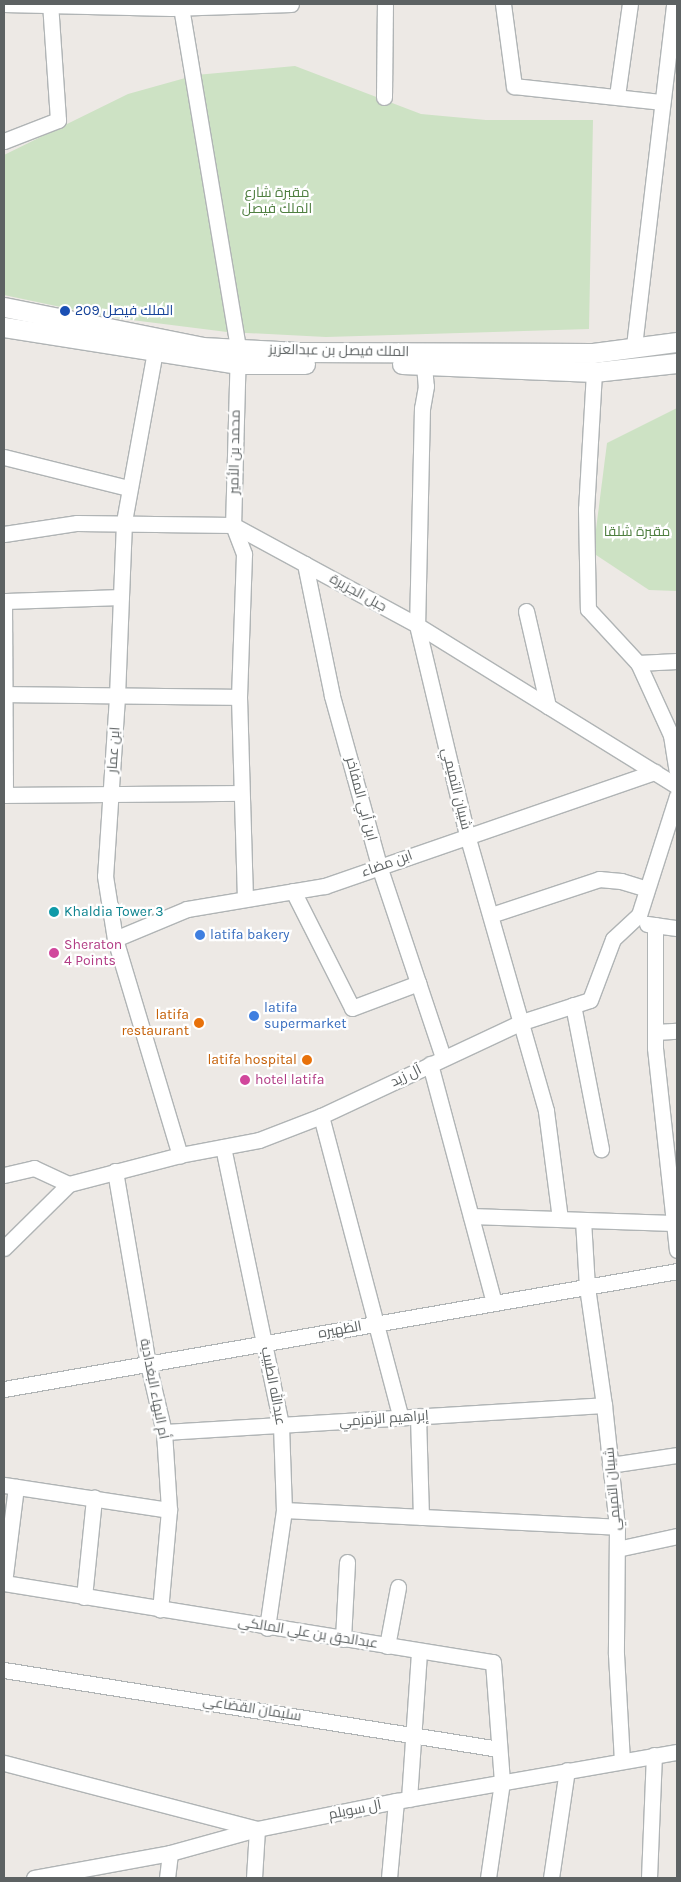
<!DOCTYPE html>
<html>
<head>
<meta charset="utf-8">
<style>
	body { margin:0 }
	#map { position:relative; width:681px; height:1882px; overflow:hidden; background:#ede9e5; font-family:Karla,Cairo,sans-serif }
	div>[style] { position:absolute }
	.green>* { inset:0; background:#cde2c4 }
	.roads { filter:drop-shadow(1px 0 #b0b4b5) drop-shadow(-1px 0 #b0b4b5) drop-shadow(0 1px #b0b4b5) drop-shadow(0 -1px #b0b4b5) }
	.minor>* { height:15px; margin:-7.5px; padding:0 7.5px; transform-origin:7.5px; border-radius:7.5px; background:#fff }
	.tertiary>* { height:19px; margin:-9.5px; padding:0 9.5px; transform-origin:9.5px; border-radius:9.5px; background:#fff }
	.dots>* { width:14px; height:14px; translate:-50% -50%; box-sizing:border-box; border:2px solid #fff; border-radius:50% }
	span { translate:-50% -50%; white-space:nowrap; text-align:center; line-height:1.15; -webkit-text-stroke:4.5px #fff; paint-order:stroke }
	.park-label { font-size:14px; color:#4f7f40 }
	.transit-label { font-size:14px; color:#164399 }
	.left { translate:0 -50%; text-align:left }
	.street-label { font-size:14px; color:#5d6263 }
	.culture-label { font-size:14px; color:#0d838f }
	.shop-label { font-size:14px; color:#366cbe }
	.hotel-label { font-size:14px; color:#b23c85 }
	.food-label { font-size:14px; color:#c56008 }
	.right { translate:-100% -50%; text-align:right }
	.frame { position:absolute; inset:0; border:5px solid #5d6263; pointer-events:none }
</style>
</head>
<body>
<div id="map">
	<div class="green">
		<i style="clip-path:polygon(295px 66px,421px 114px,486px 120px,593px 120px,589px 329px,326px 337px,227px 332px,108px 317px,4px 295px,4px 155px,128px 94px,196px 75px)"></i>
		<i style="clip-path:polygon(677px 408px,677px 591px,649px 590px,593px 553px,607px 443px)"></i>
	</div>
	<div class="roads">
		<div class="minor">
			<i style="left:4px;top:4px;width:167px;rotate:1.4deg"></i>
			<i style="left:171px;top:8px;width:120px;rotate:-1.9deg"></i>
			<i style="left:503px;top:4px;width:83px;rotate:82.4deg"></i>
			<i style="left:514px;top:86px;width:149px;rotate:6.2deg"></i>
			<i style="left:181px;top:7px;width:346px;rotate:80.5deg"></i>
			<i style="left:238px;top:348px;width:177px;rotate:91.6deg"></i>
			<i style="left:233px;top:525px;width:31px;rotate:69deg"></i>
			<i style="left:244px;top:554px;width:143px;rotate:92deg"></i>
			<i style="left:239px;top:697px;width:202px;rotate:88.3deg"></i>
			<i style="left:617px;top:96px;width:93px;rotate:-82deg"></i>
			<i style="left:384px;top:97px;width:93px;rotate:-89.4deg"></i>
			<i style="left:4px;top:141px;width:58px;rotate:-21.3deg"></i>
			<i style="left:58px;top:120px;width:116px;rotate:-93.9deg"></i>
			<i style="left:157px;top:340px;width:185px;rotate:100.3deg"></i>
			<i style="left:124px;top:522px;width:175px;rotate:92.3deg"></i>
			<i style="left:117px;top:697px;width:179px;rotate:93.8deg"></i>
			<i style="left:105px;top:876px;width:64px;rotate:81deg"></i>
			<i style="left:115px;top:939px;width:226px;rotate:73.3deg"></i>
			<i style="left:634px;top:346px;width:344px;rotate:-83.3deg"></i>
			<i style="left:423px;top:354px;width:32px;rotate:85deg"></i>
			<i style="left:426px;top:386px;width:22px;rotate:100deg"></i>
			<i style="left:422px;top:408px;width:217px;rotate:91.3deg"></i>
			<i style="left:417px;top:625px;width:216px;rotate:76.6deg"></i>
			<i style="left:467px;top:835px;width:287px;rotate:74deg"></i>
			<i style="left:546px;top:1111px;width:109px;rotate:82.6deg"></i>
			<i style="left:594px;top:372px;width:137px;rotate:93.3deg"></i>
			<i style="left:586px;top:509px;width:100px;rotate:88.9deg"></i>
			<i style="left:588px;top:609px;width:74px;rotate:47.2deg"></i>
			<i style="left:638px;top:663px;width:79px;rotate:65.4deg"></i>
			<i style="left:671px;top:735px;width:36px;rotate:81deg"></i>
			<i style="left:4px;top:457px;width:128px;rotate:14deg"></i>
			<i style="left:4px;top:534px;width:74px;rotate:-8.6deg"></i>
			<i style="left:77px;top:523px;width:156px;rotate:0.7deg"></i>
			<i style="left:233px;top:525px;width:209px;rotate:28.5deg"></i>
			<i style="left:417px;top:625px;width:306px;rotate:31.8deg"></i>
			<i style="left:305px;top:564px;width:135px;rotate:78.4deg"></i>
			<i style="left:332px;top:696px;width:176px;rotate:74.5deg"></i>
			<i style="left:379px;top:866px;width:201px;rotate:71.5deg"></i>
			<i style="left:4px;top:601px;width:194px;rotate:89.7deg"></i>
			<i style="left:4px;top:601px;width:117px;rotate:-2deg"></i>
			<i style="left:526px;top:611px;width:98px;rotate:77deg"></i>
			<i style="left:638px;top:663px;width:39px;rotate:-3deg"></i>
			<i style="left:4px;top:694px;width:235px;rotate:0.7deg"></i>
			<i style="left:4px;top:795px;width:236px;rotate:-0.5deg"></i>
			<i style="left:293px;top:891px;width:131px;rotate:63.2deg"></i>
			<i style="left:352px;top:1008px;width:71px;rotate:-20.7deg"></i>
			<i style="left:491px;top:915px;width:114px;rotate:-18.4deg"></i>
			<i style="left:599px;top:879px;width:22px;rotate:5deg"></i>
			<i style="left:621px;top:881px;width:27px;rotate:17deg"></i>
			<i style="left:647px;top:924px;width:30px;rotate:8deg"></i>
			<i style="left:655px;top:925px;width:123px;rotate:90deg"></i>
			<i style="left:655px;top:1048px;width:203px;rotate:83.8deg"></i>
			<i style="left:115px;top:939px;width:78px;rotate:-22.6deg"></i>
			<i style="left:187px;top:909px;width:140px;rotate:-9.5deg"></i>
			<i style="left:325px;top:886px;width:349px;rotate:-19.1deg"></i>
			<i style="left:573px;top:1005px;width:147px;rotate:79deg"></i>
			<i style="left:655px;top:1032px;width:22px;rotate:-3deg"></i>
			<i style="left:430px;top:1064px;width:247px;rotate:75deg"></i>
			<i style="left:321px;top:1116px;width:312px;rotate:75.2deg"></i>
			<i style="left:223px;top:1147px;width:284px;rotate:78.2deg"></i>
			<i style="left:281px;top:1425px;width:85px;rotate:88deg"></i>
			<i style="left:284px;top:1510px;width:119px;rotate:98.2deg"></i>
			<i style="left:115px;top:1171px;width:196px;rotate:80.3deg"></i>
			<i style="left:148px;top:1364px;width:70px;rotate:76.8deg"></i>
			<i style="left:164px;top:1432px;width:78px;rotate:86.3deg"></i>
			<i style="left:169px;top:1510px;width:100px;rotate:95.1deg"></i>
			<i style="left:4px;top:1175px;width:31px;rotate:-13deg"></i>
			<i style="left:34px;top:1168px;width:38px;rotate:25deg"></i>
			<i style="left:69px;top:1184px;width:115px;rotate:-14.6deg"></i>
			<i style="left:180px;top:1155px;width:80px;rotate:-10.8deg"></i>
			<i style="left:259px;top:1140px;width:66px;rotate:-21.2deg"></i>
			<i style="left:321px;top:1116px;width:222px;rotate:-25.1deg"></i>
			<i style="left:522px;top:1022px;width:71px;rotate:-17.9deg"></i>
			<i style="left:590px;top:1000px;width:65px;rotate:-69.3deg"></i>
			<i style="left:613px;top:939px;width:35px;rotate:-43deg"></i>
			<i style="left:639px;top:915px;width:125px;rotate:-72.3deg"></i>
			<i style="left:471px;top:1216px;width:202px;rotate:2deg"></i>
			<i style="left:583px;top:1220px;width:67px;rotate:86.6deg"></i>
			<i style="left:587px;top:1287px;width:119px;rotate:81.8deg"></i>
			<i style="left:604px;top:1405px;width:123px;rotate:83.9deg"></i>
			<i style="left:617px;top:1527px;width:127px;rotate:90.5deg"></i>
			<i style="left:616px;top:1654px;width:106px;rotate:86.8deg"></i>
			<i style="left:4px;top:1248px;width:91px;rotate:-44.6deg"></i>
			<i style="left:4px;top:1389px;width:683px;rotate:-9.94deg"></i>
			<i style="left:418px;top:1416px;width:101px;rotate:88.3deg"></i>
			<i style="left:164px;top:1432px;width:441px;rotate:-3.5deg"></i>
			<i style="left:610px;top:1465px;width:68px;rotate:-8.5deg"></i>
			<i style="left:4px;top:1485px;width:167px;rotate:8.6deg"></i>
			<i style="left:284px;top:1510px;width:333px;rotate:2.9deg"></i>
			<i style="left:617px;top:1549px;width:61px;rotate:-12.2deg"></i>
			<i style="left:4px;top:1583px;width:495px;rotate:9.2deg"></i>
			<i style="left:493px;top:1662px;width:120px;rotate:85.7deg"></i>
			<i style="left:502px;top:1782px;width:97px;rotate:98.3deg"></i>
			<i style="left:4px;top:1583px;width:97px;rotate:-82.9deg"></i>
			<i style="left:84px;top:1597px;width:100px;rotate:-84.2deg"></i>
			<i style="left:343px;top:1639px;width:77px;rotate:-87deg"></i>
			<i style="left:387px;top:1646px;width:60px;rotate:-79.4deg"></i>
			<i style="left:4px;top:1670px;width:501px;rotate:9.07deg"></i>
			<i style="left:4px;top:1763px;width:261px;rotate:14.6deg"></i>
			<i style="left:257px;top:1829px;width:49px;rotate:93.5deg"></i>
			<i style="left:409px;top:1799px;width:148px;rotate:-86.1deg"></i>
			<i style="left:34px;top:1878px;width:138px;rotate:-10.4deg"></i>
			<i style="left:170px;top:1853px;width:90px;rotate:-15.4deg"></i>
			<i style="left:257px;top:1829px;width:142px;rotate:-11.4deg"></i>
			<i style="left:396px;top:1801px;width:285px;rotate:-9.9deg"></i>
			<i style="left:167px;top:1878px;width:25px;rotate:-83deg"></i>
			<i style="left:389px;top:1878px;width:77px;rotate:-84.8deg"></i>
			<i style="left:551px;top:1878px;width:109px;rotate:-81.6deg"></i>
			<i style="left:649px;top:1878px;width:123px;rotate:-87.7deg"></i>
		</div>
		<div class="tertiary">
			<i style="left:4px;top:307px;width:202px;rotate:11.4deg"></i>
			<i style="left:202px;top:347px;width:96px;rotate:3deg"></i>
			<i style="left:298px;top:352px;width:295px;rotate:0.2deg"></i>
			<i style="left:593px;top:353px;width:85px;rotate:-7.5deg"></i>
			<i style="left:4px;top:327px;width:236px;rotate:9deg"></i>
			<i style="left:237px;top:364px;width:68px"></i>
			<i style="left:402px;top:364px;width:192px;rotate:2.4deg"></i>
			<i style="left:594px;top:372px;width:83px;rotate:-6.2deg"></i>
		</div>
	</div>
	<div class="dots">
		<i style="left:65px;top:311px;background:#1a4fb4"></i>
		<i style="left:54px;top:912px;background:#0f9aa8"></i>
		<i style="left:200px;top:935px;background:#3f7fe0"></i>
		<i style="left:54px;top:953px;background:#d1479c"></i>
		<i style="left:254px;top:1016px;background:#3f7fe0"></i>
		<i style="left:199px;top:1023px;background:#e8710a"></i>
		<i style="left:307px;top:1060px;background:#e8710a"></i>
		<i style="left:245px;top:1080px;background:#d1479c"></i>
	</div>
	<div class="park-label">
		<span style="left:277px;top:201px">مقبرة شارع<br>الملك فيصل</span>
		<span style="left:637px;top:532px">مقبرة شلقا</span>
	</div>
	<div class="transit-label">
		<span class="left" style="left:75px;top:311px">الملك فيصل 209</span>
	</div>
	<div class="street-label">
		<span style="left:339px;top:351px;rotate:1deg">الملك فيصل بن عبدالعزيز</span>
		<span style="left:235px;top:452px;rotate:-89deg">محمد بن الأمير</span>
		<span style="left:358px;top:593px;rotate:29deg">جبل الجزيرة</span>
		<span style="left:114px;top:750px;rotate:-86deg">ابن عمار</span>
		<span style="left:456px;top:789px;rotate:76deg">شيبان التميمي</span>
		<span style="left:361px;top:799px;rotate:75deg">ابن أبي المفاخر</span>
		<span style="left:387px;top:864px;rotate:-20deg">ابن مضاء</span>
		<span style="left:406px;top:1076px;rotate:-26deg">آل زيد</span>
		<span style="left:340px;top:1330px;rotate:-10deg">الظهيره</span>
		<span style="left:273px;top:1386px;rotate:79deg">عبدالله الطبيب</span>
		<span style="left:154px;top:1389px;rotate:79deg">أم البهاء البغدادية</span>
		<span style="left:384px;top:1419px;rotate:-4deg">إبراهيم الزمزمي</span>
		<span style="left:613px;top:1489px;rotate:-95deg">شيبان التميمي</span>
		<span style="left:308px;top:1633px;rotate:9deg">عبدالحق بن علي المالكي</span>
		<span style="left:252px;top:1709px;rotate:9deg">سليمان القضاعي</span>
		<span style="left:355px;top:1810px;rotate:-11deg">آل سويلم</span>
	</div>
	<div class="culture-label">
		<span class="left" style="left:64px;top:912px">Khaldia Tower 3</span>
	</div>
	<div class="shop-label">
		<span class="left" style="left:210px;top:935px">latifa bakery</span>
		<span class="left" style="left:264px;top:1016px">latifa<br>supermarket</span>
	</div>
	<div class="hotel-label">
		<span class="left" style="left:64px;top:953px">Sheraton<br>4 Points</span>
		<span class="left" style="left:255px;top:1080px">hotel latifa</span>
	</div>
	<div class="food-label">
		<span class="right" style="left:189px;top:1023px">latifa<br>restaurant</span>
		<span class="right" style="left:297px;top:1060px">latifa hospital</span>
	</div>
	<div class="frame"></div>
</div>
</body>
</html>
